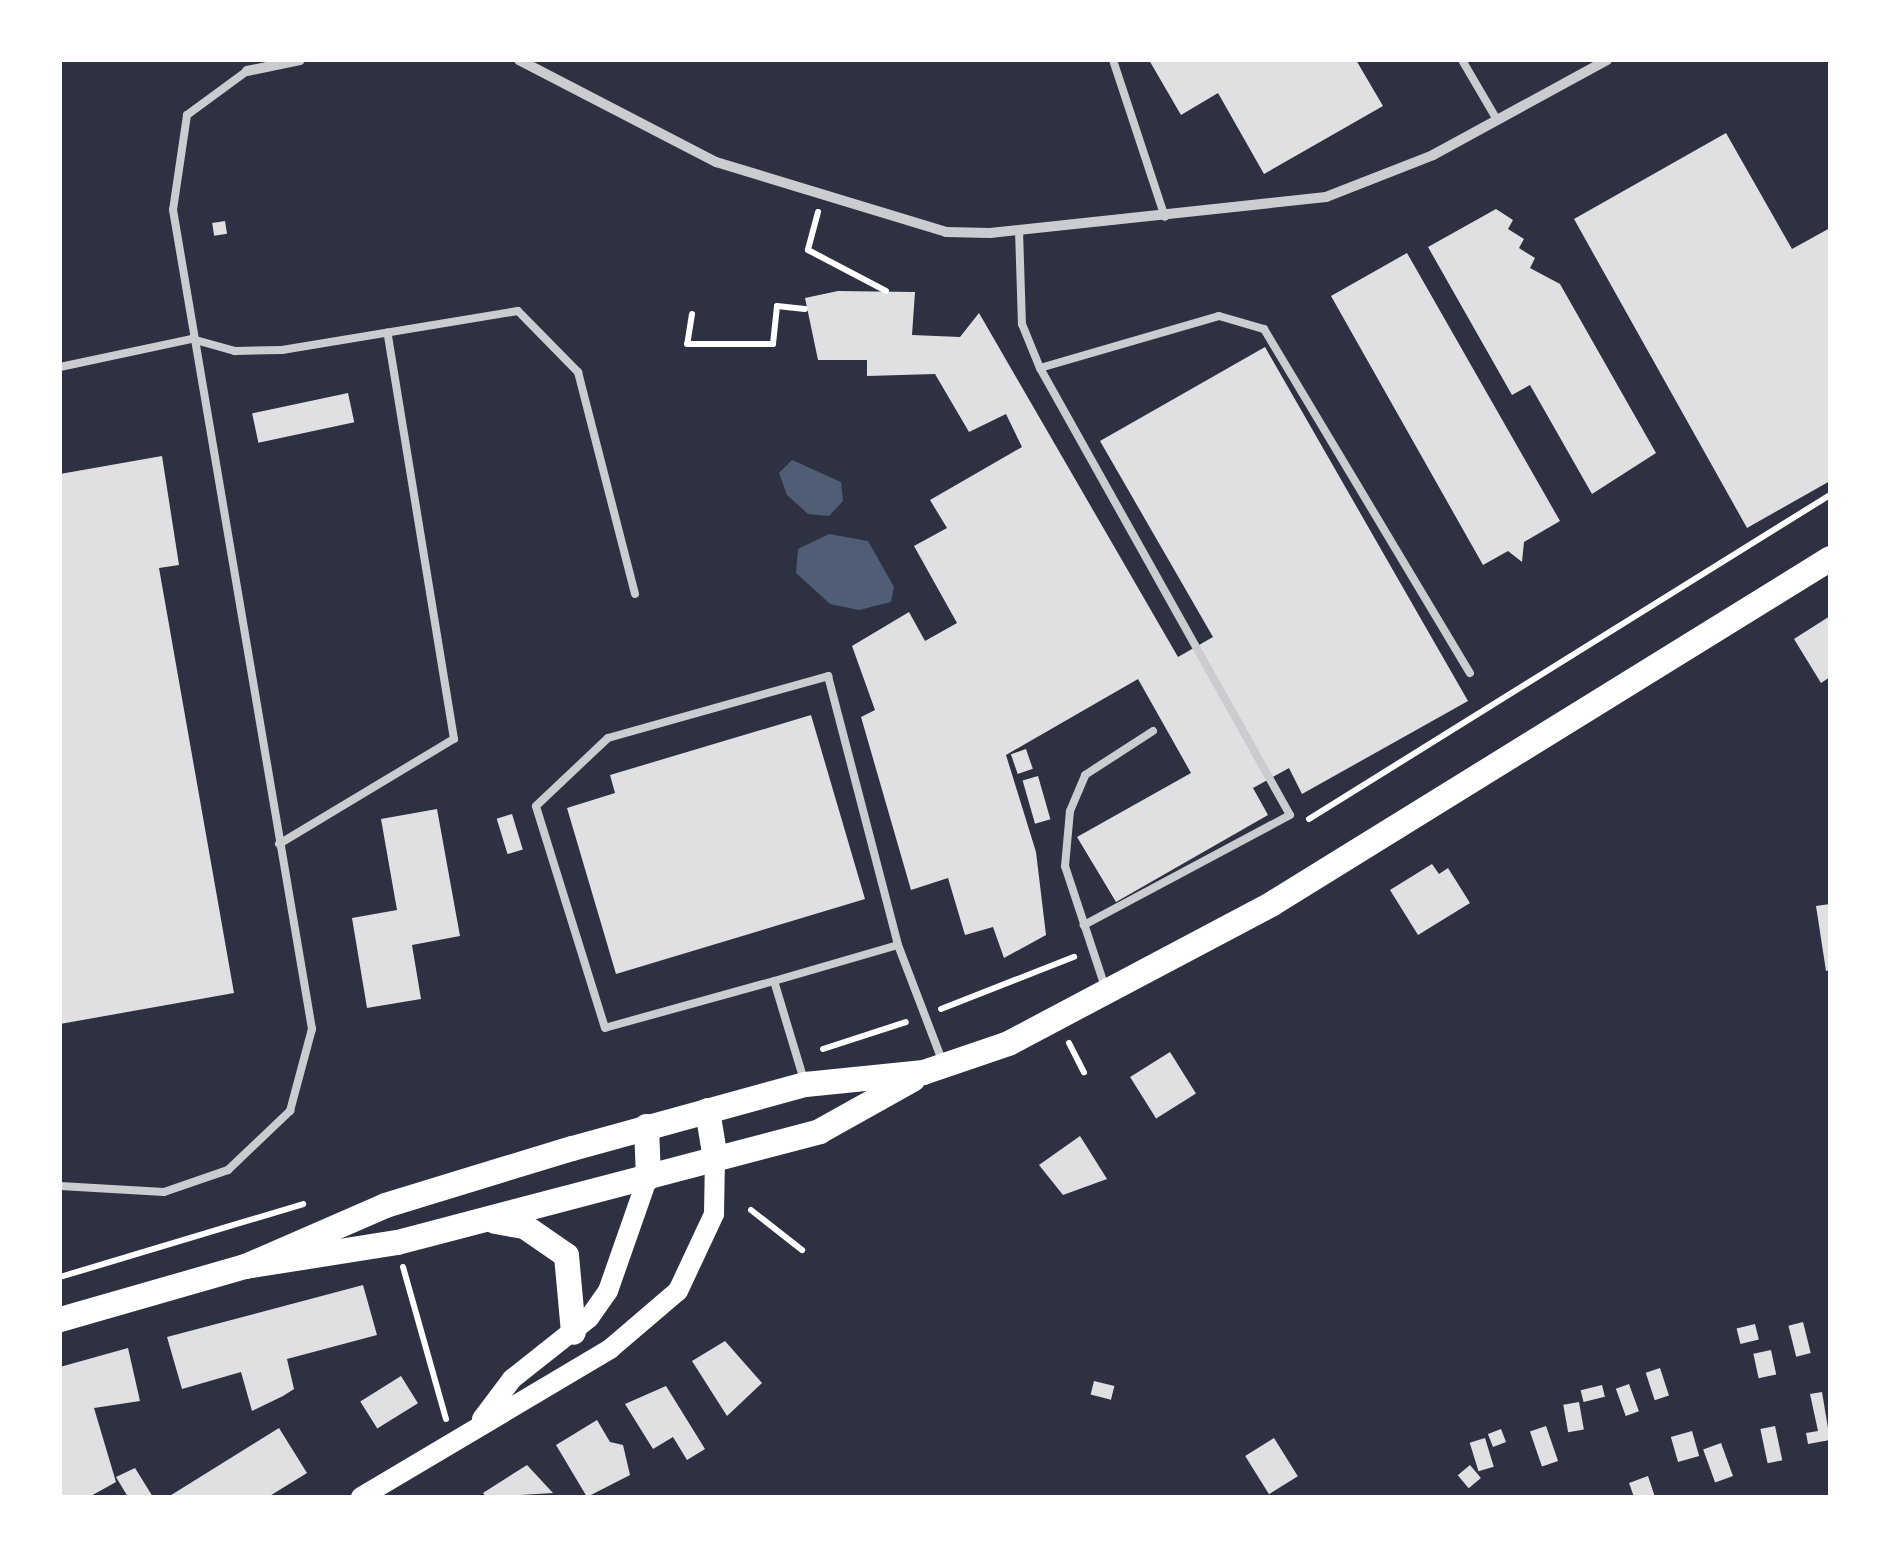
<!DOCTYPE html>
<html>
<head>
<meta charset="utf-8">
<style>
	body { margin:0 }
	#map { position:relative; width:1890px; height:1557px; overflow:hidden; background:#2d3142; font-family:"Titillium Web",sans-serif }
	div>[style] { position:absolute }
	.water>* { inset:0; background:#4f5d75 }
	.building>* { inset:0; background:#e0e0e3; transform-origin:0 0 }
	.path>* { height:6px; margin:-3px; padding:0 3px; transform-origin:3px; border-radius:3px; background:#fff }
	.service>* { height:8px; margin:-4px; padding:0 4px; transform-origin:4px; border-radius:4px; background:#caccd0 }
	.minor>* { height:10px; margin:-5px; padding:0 5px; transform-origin:5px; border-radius:5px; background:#caccd0 }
	.secondary>* { height:20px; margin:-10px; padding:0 10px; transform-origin:10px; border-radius:10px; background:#fff }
	.primary>* { height:25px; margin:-12.5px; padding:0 12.5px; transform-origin:12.5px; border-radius:12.5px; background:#fff }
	span { translate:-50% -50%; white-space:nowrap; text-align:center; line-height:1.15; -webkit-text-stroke:9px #fff; paint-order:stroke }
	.frame { position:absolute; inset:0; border:62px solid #fff; pointer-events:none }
</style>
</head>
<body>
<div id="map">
	<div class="water">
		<i style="clip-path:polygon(792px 460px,841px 482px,843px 501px,829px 516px,808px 514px,787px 495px,779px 473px)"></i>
		<i style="clip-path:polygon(829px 534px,868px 541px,894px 587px,891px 602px,859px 610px,830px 604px,796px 573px,798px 549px)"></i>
	</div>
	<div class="building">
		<i style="clip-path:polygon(1149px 60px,1356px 60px,1383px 106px,1264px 174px,1218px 93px,1181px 115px)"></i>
		<i style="clip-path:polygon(1726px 133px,1792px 249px,1830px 228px,1830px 481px,1747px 528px,1574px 219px)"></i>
		<i style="clip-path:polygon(1496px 209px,1513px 220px,1508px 229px,1524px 239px,1519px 248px,1535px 258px,1530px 268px,1560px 284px,1656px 453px,1592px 494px,1530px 385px,1512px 395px,1428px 247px)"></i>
		<i style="left:225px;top:221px;width:13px;height:13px;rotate:81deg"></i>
		<i style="clip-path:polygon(1407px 253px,1560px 521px,1524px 542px,1522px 562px,1508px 551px,1483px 565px,1331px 296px)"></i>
		<i style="clip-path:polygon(838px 291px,915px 292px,912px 335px,960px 337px,979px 313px,1178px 657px,1213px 637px,1100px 441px,1265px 347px,1468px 701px,1302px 794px,1289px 768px,1253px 788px,1268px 815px,1116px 902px,1077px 837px,1191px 773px,1138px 679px,1006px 755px,1036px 852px,1046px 935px,1004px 958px,993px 927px,965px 935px,948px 878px,911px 890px,861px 717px,875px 710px,852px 646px,909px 612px,925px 641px,957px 623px,914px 546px,947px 528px,930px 500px,1022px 447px,1006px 414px,969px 432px,935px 374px,867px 376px,867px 360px,818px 360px,805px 298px)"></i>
		<i style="left:348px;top:393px;width:30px;height:98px;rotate:78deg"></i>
		<i style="clip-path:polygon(162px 456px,179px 565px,159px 568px,234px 993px,60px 1024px,60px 474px)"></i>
		<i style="clip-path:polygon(1830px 616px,1830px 677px,1821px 683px,1794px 639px)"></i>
		<i style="clip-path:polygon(811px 715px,865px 899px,616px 974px,567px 808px,615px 793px,610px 775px)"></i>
		<i style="left:1026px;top:749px;width:21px;height:16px;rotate:71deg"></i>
		<i style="left:1038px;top:776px;width:45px;height:16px;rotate:74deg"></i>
		<i style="clip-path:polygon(437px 809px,460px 936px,412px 945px,421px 999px,367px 1008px,352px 918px,397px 910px,381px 819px)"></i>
		<i style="left:512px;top:814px;width:37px;height:16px;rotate:73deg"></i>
		<i style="clip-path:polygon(1432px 864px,1439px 874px,1448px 868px,1470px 903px,1418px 935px,1390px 890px)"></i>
		<i style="clip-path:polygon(1830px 904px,1830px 970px,1826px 971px,1816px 906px)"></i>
		<i style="left:1170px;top:1052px;width:49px;height:47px;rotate:58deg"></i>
		<i style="clip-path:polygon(1080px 1136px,1107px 1179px,1063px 1195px,1039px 1165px)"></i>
		<i style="clip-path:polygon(363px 1285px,377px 1335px,287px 1359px,294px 1389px,283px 1396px,252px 1411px,241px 1372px,182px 1389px,167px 1337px)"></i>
		<i style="left:1803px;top:1322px;width:32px;height:15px;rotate:76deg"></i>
		<i style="left:1755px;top:1324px;width:16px;height:19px;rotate:76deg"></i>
		<i style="clip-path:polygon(725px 1341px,762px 1383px,727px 1416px,692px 1361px)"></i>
		<i style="clip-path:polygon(128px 1348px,140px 1401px,94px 1408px,116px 1482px,89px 1497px,60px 1497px,60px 1367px)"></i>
		<i style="left:1771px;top:1350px;width:25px;height:18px;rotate:78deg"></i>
		<i style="left:1660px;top:1368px;width:29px;height:15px;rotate:72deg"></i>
		<i style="left:401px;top:1376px;width:32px;height:48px;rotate:58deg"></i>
		<i style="left:1094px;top:1381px;width:21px;height:14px;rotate:14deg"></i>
		<i style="left:1629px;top:1384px;width:29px;height:14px;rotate:70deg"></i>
		<i style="left:1602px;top:1385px;width:12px;height:22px;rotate:76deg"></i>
		<i style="clip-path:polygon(666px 1386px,705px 1449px,687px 1460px,673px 1437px,653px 1449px,625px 1404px)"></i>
		<i style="clip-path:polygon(1822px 1392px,1830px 1440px,1808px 1444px,1806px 1433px,1818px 1431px,1810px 1394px)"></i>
		<i style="left:1579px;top:1402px;width:28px;height:16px;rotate:80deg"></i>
		<i style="clip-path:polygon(597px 1420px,610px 1442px,623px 1445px,630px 1475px,587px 1497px,556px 1445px)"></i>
		<i style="left:1546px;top:1426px;width:37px;height:17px;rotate:71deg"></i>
		<i style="left:1775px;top:1426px;width:35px;height:15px;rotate:78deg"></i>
		<i style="clip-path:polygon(279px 1428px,307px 1473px,268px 1497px,168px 1497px)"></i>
		<i style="left:1501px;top:1429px;width:14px;height:14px;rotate:69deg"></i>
		<i style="left:1692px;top:1431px;width:26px;height:22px;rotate:74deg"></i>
		<i style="left:1274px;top:1438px;width:45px;height:34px;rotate:58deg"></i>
		<i style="left:1485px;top:1438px;width:30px;height:16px;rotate:73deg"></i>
		<i style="left:1721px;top:1443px;width:35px;height:19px;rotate:70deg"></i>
		<i style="clip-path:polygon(527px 1465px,553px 1493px,486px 1497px,483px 1493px)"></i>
		<i style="left:1470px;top:1465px;width:17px;height:16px;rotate:50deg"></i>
		<i style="clip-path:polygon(135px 1468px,153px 1497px,128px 1497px,116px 1477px)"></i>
		<i style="clip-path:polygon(1648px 1476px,1655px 1497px,1634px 1497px,1629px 1483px)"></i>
	</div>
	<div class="path">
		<i style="left:818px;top:212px;width:39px;rotate:105deg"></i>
		<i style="left:808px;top:250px;width:88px;rotate:27.7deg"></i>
		<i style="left:692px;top:314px;width:30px;rotate:99deg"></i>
		<i style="left:687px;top:344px;width:86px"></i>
		<i style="left:773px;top:344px;width:38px;rotate:-84deg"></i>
		<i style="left:777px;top:306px;width:28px;rotate:6deg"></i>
		<i style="left:1309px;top:819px;width:614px;rotate:-31.88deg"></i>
		<i style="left:941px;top:1009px;width:143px;rotate:-21.4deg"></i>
		<i style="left:1069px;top:1043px;width:33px;rotate:63deg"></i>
		<i style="left:823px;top:1049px;width:87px;rotate:-18deg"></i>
		<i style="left:751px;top:1210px;width:65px;rotate:38.1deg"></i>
		<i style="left:403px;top:1267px;width:158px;rotate:74.2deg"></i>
		<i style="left:60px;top:1277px;width:254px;rotate:-16.7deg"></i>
	</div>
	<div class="service">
		<i style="left:1113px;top:60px;width:165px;rotate:71.7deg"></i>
		<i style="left:1462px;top:60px;width:69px;rotate:59.7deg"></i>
		<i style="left:1019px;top:230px;width:94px;rotate:88.2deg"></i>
		<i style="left:1022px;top:324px;width:48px;rotate:67.8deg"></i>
		<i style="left:1040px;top:368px;width:186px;rotate:-16.2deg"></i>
		<i style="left:1219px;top:316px;width:47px;rotate:16.1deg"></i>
		<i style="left:1264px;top:329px;width:401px;rotate:59.1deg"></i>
		<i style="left:60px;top:367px;width:135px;rotate:-12deg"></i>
		<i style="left:192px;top:339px;width:45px;rotate:15.6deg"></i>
		<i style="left:235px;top:351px;width:47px;rotate:-1.2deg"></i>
		<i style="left:282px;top:350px;width:239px;rotate:-9.4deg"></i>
		<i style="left:518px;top:311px;width:86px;rotate:45.5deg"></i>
		<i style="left:578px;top:372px;width:229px;rotate:75.6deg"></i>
		<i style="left:1040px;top:368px;width:512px;rotate:60.78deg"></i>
		<i style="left:1290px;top:815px;width:234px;rotate:151.9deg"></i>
		<i style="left:279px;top:844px;width:204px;rotate:-31deg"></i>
		<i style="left:454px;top:739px;width:412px;rotate:-99.3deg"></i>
		<i style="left:774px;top:981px;width:175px;rotate:164.5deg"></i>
		<i style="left:605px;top:1028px;width:232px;rotate:-107.3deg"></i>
		<i style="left:536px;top:806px;width:99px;rotate:-43.4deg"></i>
		<i style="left:608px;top:738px;width:229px;rotate:-15.7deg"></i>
		<i style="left:828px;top:676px;width:278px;rotate:75.4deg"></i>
		<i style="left:1105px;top:987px;width:127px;rotate:-108.3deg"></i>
		<i style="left:1065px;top:866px;width:55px;rotate:-84.8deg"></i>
		<i style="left:1070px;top:811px;width:39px;rotate:-67deg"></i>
		<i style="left:1085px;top:775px;width:81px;rotate:-32.9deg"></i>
		<i style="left:803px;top:1077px;width:100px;rotate:-106.8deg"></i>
		<i style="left:774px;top:981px;width:129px;rotate:-16.2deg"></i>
		<i style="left:898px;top:945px;width:126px;rotate:69.1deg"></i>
		<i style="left:60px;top:1186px;width:104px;rotate:3.3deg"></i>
		<i style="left:164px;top:1192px;width:68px;rotate:-19deg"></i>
		<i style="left:228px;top:1170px;width:86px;rotate:-43.6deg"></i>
		<i style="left:290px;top:1111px;width:85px;rotate:-75deg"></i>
		<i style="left:312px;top:1029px;width:831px;rotate:-99.63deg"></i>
		<i style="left:173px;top:210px;width:96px;rotate:-81.6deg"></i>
		<i style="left:187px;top:115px;width:74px;rotate:-36.3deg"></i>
	</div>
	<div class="minor">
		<i style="left:519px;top:60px;width:222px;rotate:27.4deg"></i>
		<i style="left:716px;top:162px;width:240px;rotate:16.9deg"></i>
		<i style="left:946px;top:232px;width:44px;rotate:1.3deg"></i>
		<i style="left:990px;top:233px;width:338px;rotate:-6.1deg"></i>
		<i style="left:1326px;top:197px;width:115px;rotate:-21.4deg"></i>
		<i style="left:1433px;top:155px;width:198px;rotate:-28.6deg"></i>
		<i style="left:247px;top:71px;width:54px;rotate:-11.7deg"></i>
	</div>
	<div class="secondary">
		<i style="left:482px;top:1419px;width:50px;rotate:-53.1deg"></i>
		<i style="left:512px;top:1379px;width:98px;rotate:-38.4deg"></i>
		<i style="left:589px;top:1318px;width:33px;rotate:-55deg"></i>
		<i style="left:608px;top:1291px;width:121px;rotate:-70.7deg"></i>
		<i style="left:361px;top:1497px;width:290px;rotate:-30.7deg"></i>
		<i style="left:610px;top:1349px;width:89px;rotate:-40.5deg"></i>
		<i style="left:678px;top:1291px;width:85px;rotate:-64.9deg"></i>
		<i style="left:714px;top:1214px;width:55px;rotate:-89deg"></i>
	</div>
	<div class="primary">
		<i style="left:707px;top:1110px;width:50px;rotate:80.7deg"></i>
		<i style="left:646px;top:1126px;width:51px;rotate:87.8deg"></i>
		<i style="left:495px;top:1221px;width:29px;rotate:10deg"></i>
		<i style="left:524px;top:1226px;width:51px;rotate:34.6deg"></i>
		<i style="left:566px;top:1255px;width:77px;rotate:84.8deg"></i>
		<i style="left:245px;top:1266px;width:153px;rotate:-23.5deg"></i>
		<i style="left:385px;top:1205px;width:195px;rotate:-17deg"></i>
		<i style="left:572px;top:1148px;width:242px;rotate:-15.4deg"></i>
		<i style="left:805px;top:1084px;width:119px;rotate:-5.8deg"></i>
		<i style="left:923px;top:1072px;width:90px;rotate:-18.8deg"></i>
		<i style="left:1008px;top:1043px;width:299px;rotate:-27.9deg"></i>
		<i style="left:1272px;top:903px;width:656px;rotate:-31.73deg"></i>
		<i style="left:60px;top:1319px;width:192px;rotate:-16deg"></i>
		<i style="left:245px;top:1266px;width:154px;rotate:-9deg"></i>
		<i style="left:397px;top:1242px;width:436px;rotate:-14.7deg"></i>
		<i style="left:819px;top:1131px;width:107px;rotate:-29.2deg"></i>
	</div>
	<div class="frame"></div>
</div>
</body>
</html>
